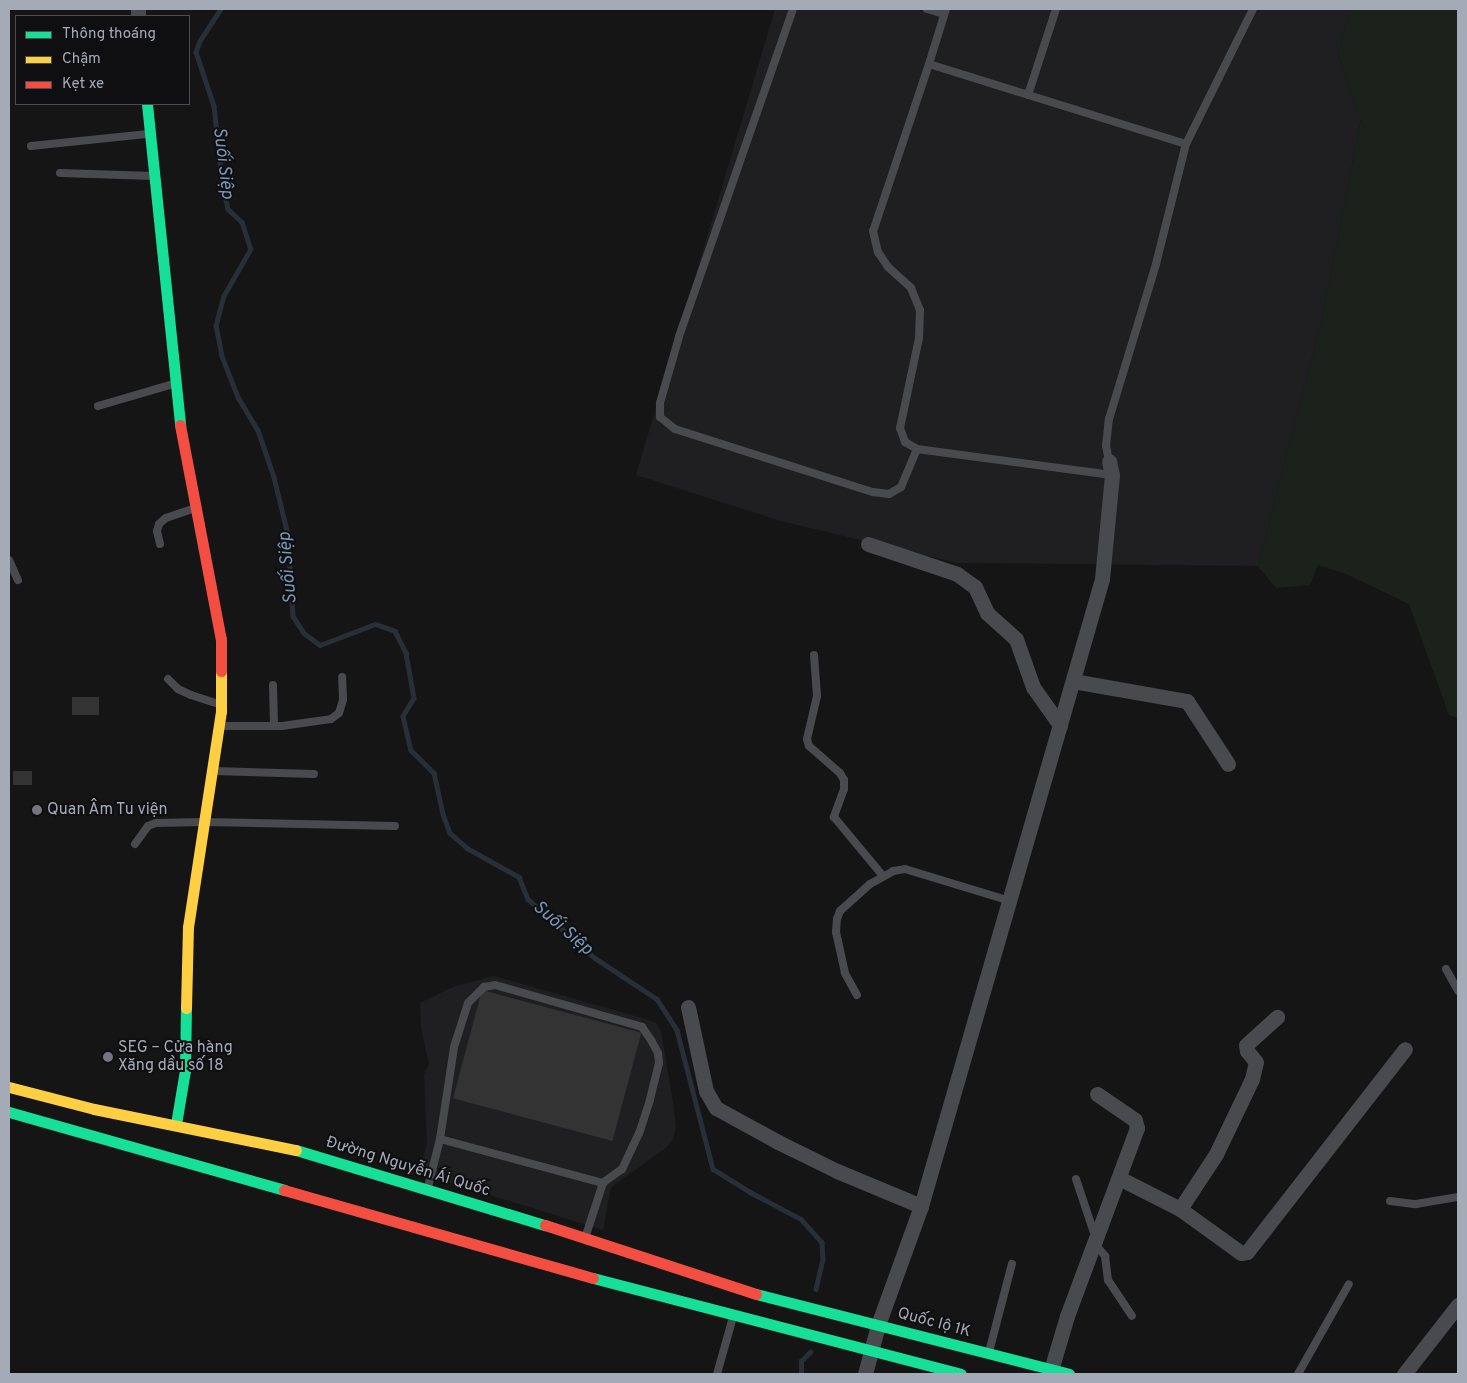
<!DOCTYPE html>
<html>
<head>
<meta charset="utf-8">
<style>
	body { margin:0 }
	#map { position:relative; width:1467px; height:1383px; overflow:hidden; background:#151515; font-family:Overpass,sans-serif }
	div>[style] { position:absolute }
	.built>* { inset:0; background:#1f1f21 }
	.green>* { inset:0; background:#1b221c }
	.stream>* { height:4.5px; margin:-2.25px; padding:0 2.25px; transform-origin:2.25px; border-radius:2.25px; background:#272f38 }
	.building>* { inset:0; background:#333334; transform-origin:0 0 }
	.lane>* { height:8px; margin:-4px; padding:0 4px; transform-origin:4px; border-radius:4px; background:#494a4e }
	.street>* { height:15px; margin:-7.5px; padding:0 7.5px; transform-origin:7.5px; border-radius:7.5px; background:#494a4e }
	.fast>* { height:11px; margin:-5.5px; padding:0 5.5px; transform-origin:5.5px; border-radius:5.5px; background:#16e098 }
	.slow>* { height:11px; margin:-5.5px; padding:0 5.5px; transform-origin:5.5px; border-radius:5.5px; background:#ffcf43 }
	.jam>* { height:11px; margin:-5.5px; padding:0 5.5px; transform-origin:5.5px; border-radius:5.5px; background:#f24e42 }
	.dots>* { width:14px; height:14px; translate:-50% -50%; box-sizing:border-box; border:2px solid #0f0f11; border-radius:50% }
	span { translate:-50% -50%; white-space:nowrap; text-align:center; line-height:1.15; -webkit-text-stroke:4px #0f0f11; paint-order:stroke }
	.poi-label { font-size:16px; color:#a5aab7 }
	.left { translate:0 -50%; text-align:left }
	.street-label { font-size:16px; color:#a5aab7 }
	.water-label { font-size:18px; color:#7997b5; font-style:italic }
	.frame { position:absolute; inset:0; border:10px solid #a5aab7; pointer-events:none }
	.legend { position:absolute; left:15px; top:15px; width:175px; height:90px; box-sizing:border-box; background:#0f0f11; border:1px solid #4b4d53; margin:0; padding:6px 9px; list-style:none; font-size:15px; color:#a5aab7 }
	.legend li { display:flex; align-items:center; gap:10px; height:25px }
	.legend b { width:25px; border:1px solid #4b4d53 }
</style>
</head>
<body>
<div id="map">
	<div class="built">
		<i style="clip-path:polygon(775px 9px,1351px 9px,1338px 54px,1361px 119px,1322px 318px,1258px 566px,957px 563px,781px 521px,636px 475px)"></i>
		<i style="clip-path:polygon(494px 976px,646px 1019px,656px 1023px,661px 1031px,673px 1102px,676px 1127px,673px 1139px,667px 1147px,611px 1187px,603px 1230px,419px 1173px,427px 1143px,424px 1075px,429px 1064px,421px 1028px,420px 1003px,455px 986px)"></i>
	</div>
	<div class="green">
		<i style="clip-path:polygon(1351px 9px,1458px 9px,1458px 718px,1449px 715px,1409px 604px,1346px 574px,1318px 565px,1310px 585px,1276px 588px,1258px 566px,1322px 318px,1361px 119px,1338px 54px)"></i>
	</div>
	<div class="stream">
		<i style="left:221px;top:9px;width:38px;rotate:123deg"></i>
		<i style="left:200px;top:41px;width:12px;rotate:110deg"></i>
		<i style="left:196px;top:52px;width:57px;rotate:71.6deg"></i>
		<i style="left:214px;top:106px;width:81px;rotate:83.7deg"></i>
		<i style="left:223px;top:187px;width:23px;rotate:77deg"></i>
		<i style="left:228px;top:209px;width:19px;rotate:43deg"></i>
		<i style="left:242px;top:222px;width:28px;rotate:72deg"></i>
		<i style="left:251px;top:249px;width:54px;rotate:119.9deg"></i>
		<i style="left:224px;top:296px;width:30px;rotate:105deg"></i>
		<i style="left:216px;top:325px;width:32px;rotate:79deg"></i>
		<i style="left:222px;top:356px;width:44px;rotate:68.7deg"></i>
		<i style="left:238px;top:397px;width:39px;rotate:59deg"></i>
		<i style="left:258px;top:430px;width:50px;rotate:71.2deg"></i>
		<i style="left:274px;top:477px;width:60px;rotate:76.4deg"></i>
		<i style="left:288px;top:535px;width:81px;rotate:86.5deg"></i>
		<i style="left:293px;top:616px;width:20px;rotate:57deg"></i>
		<i style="left:304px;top:633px;width:20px;rotate:37deg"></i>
		<i style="left:320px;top:645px;width:59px;rotate:-20.9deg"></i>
		<i style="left:375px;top:624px;width:21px;rotate:19deg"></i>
		<i style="left:395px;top:631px;width:25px;rotate:63deg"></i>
		<i style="left:406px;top:653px;width:46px;rotate:79.9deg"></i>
		<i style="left:414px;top:698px;width:21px;rotate:121deg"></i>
		<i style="left:403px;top:716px;width:35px;rotate:77deg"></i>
		<i style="left:411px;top:750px;width:33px;rotate:45deg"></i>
		<i style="left:434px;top:773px;width:42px;rotate:77.6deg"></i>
		<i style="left:443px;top:814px;width:20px;rotate:70deg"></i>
		<i style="left:450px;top:833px;width:23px;rotate:41deg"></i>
		<i style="left:467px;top:848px;width:60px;rotate:29.1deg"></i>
		<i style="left:519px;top:877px;width:24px;rotate:68deg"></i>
		<i style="left:528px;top:899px;width:89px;rotate:41.4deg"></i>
		<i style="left:595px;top:958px;width:74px;rotate:33.5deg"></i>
		<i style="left:657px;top:999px;width:37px;rotate:57deg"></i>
		<i style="left:677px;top:1030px;width:144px;rotate:75.5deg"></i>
		<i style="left:713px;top:1169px;width:44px;rotate:31.9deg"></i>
		<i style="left:750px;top:1192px;width:58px;rotate:27.9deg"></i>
		<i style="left:801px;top:1219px;width:31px;rotate:48deg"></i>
		<i style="left:822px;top:1242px;width:17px;rotate:87deg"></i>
		<i style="left:823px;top:1259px;width:31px;rotate:103deg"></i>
		<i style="left:801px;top:1374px;width:13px;rotate:-90deg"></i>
		<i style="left:801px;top:1361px;width:13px;rotate:-45deg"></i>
	</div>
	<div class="building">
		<i style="left:99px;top:697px;width:18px;height:27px;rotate:90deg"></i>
		<i style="left:13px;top:771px;width:19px;height:14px"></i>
		<i style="left:482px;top:990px;width:165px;height:112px;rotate:15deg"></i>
	</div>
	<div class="lane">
		<i style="left:793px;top:9px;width:347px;rotate:109.2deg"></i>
		<i style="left:679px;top:337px;width:69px;rotate:106.1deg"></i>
		<i style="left:660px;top:403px;width:14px;rotate:90deg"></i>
		<i style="left:660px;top:417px;width:19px;rotate:39deg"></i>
		<i style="left:675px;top:429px;width:208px;rotate:17.7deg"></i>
		<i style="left:873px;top:492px;width:16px;rotate:7deg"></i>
		<i style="left:889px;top:494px;width:14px;rotate:-30deg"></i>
		<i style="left:901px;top:487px;width:41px;rotate:-67.2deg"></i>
		<i style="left:927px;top:9px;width:18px;rotate:16deg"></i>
		<i style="left:946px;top:9px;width:58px;rotate:107.2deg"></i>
		<i style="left:929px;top:64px;width:176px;rotate:108.5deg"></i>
		<i style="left:873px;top:231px;width:22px;rotate:77deg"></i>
		<i style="left:878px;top:252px;width:18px;rotate:56deg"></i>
		<i style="left:888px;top:267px;width:31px;rotate:42deg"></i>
		<i style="left:911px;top:288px;width:24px;rotate:68deg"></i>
		<i style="left:920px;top:310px;width:28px;rotate:92deg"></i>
		<i style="left:919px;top:338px;width:92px;rotate:101.9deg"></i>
		<i style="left:900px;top:428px;width:15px;rotate:70deg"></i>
		<i style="left:905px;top:442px;width:14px;rotate:30deg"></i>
		<i style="left:917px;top:449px;width:197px;rotate:7.6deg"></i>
		<i style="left:929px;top:64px;width:269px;rotate:17.3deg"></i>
		<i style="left:1028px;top:95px;width:90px;rotate:-72deg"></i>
		<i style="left:31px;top:146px;width:118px;rotate:-5.9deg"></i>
		<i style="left:60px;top:173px;width:93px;rotate:1.8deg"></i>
		<i style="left:98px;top:406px;width:78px;rotate:-16.3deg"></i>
		<i style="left:1109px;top:461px;width:15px;rotate:-101deg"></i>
		<i style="left:1106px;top:446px;width:27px;rotate:-84deg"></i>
		<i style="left:1109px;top:419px;width:162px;rotate:-73.1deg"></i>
		<i style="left:1156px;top:264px;width:124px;rotate:-76deg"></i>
		<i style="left:1186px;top:144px;width:151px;rotate:-63.6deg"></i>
		<i style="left:160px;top:544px;width:13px;rotate:-103deg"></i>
		<i style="left:157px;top:531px;width:7px;rotate:-74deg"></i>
		<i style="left:159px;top:524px;width:9px;rotate:-41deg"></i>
		<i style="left:166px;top:518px;width:31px;rotate:-19deg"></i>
		<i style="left:9px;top:560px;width:22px;rotate:66deg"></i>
		<i style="left:814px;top:655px;width:41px;rotate:85.8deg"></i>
		<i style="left:817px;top:696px;width:44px;rotate:103.1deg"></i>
		<i style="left:807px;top:739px;width:7px;rotate:74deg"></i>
		<i style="left:809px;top:746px;width:41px;rotate:41.1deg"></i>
		<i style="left:840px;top:773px;width:8px;rotate:60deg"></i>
		<i style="left:844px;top:780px;width:9px;rotate:90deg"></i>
		<i style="left:844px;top:789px;width:30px;rotate:110deg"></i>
		<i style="left:834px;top:817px;width:77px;rotate:50.3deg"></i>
		<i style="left:168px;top:679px;width:14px;rotate:45deg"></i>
		<i style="left:178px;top:689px;width:14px;rotate:25deg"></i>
		<i style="left:191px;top:695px;width:29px;rotate:18deg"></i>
		<i style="left:273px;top:685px;width:41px;rotate:88.6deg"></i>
		<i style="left:221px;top:726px;width:61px"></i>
		<i style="left:282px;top:726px;width:49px;rotate:-8.1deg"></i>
		<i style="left:331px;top:719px;width:10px;rotate:-37deg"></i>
		<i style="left:339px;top:713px;width:14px;rotate:-73deg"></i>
		<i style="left:343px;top:700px;width:23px;rotate:-92deg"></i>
		<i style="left:213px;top:771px;width:101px;rotate:1.7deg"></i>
		<i style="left:135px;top:844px;width:22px;rotate:-54deg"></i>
		<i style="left:148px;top:826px;width:9px;rotate:-21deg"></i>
		<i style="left:156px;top:823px;width:47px;rotate:-1.2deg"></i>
		<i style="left:203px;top:822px;width:192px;rotate:1.2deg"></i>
		<i style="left:1446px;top:969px;width:25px;rotate:61deg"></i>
		<i style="left:857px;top:995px;width:25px;rotate:-119deg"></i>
		<i style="left:845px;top:973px;width:42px;rotate:-102.4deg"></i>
		<i style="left:836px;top:932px;width:13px;rotate:-86deg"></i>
		<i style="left:837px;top:919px;width:9px;rotate:-69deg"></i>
		<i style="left:840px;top:911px;width:40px;rotate:-42deg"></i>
		<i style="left:870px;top:884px;width:26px;rotate:-29deg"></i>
		<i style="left:893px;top:871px;width:12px;rotate:-9deg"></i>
		<i style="left:905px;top:869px;width:110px;rotate:16.9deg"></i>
		<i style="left:440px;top:1139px;width:93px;rotate:-81.3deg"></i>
		<i style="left:454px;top:1047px;width:46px;rotate:-72.3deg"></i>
		<i style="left:468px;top:1003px;width:23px;rotate:-45deg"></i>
		<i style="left:484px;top:987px;width:11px;rotate:-10deg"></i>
		<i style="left:495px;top:985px;width:153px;rotate:15.9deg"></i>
		<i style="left:642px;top:1027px;width:16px;rotate:55deg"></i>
		<i style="left:651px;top:1040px;width:15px;rotate:62deg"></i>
		<i style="left:658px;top:1053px;width:10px;rotate:84deg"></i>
		<i style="left:659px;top:1063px;width:38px;rotate:104deg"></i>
		<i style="left:650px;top:1100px;width:35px;rotate:108deg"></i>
		<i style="left:639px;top:1133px;width:40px;rotate:115deg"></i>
		<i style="left:622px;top:1169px;width:24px;rotate:144deg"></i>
		<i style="left:1076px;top:1179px;width:60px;rotate:71.6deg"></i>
		<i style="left:428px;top:1187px;width:49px;rotate:-76deg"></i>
		<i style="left:440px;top:1139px;width:169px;rotate:15.1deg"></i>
		<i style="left:603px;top:1183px;width:55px;rotate:108.1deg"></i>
		<i style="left:1390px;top:1201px;width:26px;rotate:7deg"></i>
		<i style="left:1416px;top:1204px;width:43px;rotate:-9.5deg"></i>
		<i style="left:1095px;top:1244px;width:16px;rotate:50deg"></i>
		<i style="left:1105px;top:1256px;width:24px;rotate:83deg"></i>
		<i style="left:1108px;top:1280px;width:43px;rotate:56.3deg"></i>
		<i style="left:989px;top:1352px;width:91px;rotate:-75.4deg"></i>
		<i style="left:717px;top:1374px;width:59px;rotate:-74.3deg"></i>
		<i style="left:1298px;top:1374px;width:103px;rotate:-60.5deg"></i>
	</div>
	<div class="street">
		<i style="left:138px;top:9px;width:7px;rotate:90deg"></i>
		<i style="left:868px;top:544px;width:94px;rotate:18.6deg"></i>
		<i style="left:957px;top:574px;width:22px;rotate:36deg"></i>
		<i style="left:975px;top:587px;width:29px;rotate:65deg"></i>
		<i style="left:987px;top:613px;width:39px;rotate:42deg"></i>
		<i style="left:1016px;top:639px;width:51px;rotate:70.5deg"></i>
		<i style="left:1033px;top:687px;width:47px;rotate:54.6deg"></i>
		<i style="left:1073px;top:681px;width:116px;rotate:10deg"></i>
		<i style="left:1187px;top:701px;width:75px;rotate:56.9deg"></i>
		<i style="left:688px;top:1007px;width:86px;rotate:77.9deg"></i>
		<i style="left:706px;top:1091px;width:20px;rotate:60deg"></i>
		<i style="left:716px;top:1108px;width:71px;rotate:28.7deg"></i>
		<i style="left:778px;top:1142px;width:66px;rotate:26.2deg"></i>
		<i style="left:837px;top:1171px;width:91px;rotate:22.6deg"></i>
		<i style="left:1119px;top:1178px;width:68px;rotate:26.9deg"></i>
		<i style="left:1180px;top:1209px;width:66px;rotate:-56.8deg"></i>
		<i style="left:1216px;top:1154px;width:83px;rotate:-64.4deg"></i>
		<i style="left:1252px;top:1079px;width:17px;rotate:-77deg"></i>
		<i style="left:1256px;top:1062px;width:14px;rotate:-129deg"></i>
		<i style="left:1247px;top:1051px;width:6px;rotate:-99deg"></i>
		<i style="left:1246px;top:1045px;width:42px;rotate:-42.1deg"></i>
		<i style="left:1180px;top:1209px;width:75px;rotate:35.8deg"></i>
		<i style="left:1241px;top:1253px;width:6px;rotate:-9deg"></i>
		<i style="left:1247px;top:1252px;width:257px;rotate:-52.1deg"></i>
		<i style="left:1051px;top:1370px;width:56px;rotate:-73.5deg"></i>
		<i style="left:1067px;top:1316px;width:201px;rotate:-69.6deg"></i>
		<i style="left:1137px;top:1128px;width:8px;rotate:-104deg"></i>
		<i style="left:1135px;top:1120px;width:46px;rotate:-145.6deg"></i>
		<i style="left:865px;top:1374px;width:51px;rotate:-75.1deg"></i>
		<i style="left:878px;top:1325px;width:127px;rotate:-70.1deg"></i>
		<i style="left:921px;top:1206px;width:653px;rotate:-73.9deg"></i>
		<i style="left:1102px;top:579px;width:104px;rotate:-84.5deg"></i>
		<i style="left:1112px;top:475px;width:14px;rotate:-102deg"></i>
		<i style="left:1404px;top:1374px;width:88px;rotate:-52deg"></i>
	</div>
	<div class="fast">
		<i style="left:147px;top:104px;width:323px;rotate:84.1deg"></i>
		<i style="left:9px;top:1112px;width:286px;rotate:15.8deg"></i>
		<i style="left:176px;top:1124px;width:55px;rotate:-80.5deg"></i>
		<i style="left:185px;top:1070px;width:62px;rotate:-89.1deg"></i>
		<i style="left:296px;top:1150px;width:260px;rotate:16.8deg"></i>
		<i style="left:593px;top:1278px;width:380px;rotate:14.6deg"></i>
		<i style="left:756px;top:1294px;width:323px;rotate:14.3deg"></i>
	</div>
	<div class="slow">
		<i style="left:186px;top:1008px;width:81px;rotate:-88.6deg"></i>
		<i style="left:188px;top:927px;width:219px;rotate:-81.3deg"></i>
		<i style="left:221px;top:711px;width:40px;rotate:-90deg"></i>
		<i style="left:9px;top:1087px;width:88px;rotate:14.5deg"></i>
		<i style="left:94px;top:1109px;width:206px;rotate:11.5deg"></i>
	</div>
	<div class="jam">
		<i style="left:180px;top:425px;width:218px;rotate:79.2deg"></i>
		<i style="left:221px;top:639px;width:32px;rotate:90deg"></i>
		<i style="left:284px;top:1190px;width:321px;rotate:15.9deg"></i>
		<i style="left:545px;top:1225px;width:222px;rotate:18.1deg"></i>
	</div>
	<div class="dots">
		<i style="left:37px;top:810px;background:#73767e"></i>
		<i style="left:108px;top:1057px;background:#73767e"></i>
	</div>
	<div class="poi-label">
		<span class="left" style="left:47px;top:810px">Quan Âm Tu viện</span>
		<span class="left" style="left:118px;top:1057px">SEG – Cửa hàng<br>Xăng dầu số 18</span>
	</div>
	<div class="street-label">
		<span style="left:408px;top:1167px;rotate:17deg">Đường Nguyễn Ái Quốc</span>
		<span style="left:934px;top:1323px;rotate:15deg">Quốc lộ 1K</span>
	</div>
	<div class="water-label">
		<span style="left:222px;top:163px;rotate:83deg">Suối Siệp</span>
		<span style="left:289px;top:568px;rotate:-95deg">Suối Siệp</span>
		<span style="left:562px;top:929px;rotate:41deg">Suối Siệp</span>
	</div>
	<div class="frame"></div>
	<ul class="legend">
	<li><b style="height:6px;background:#16e098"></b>Thông thoáng</li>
	<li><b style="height:6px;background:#ffcf43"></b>Chậm</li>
	<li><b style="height:6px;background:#f24e42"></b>Kẹt xe</li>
	</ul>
</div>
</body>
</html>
